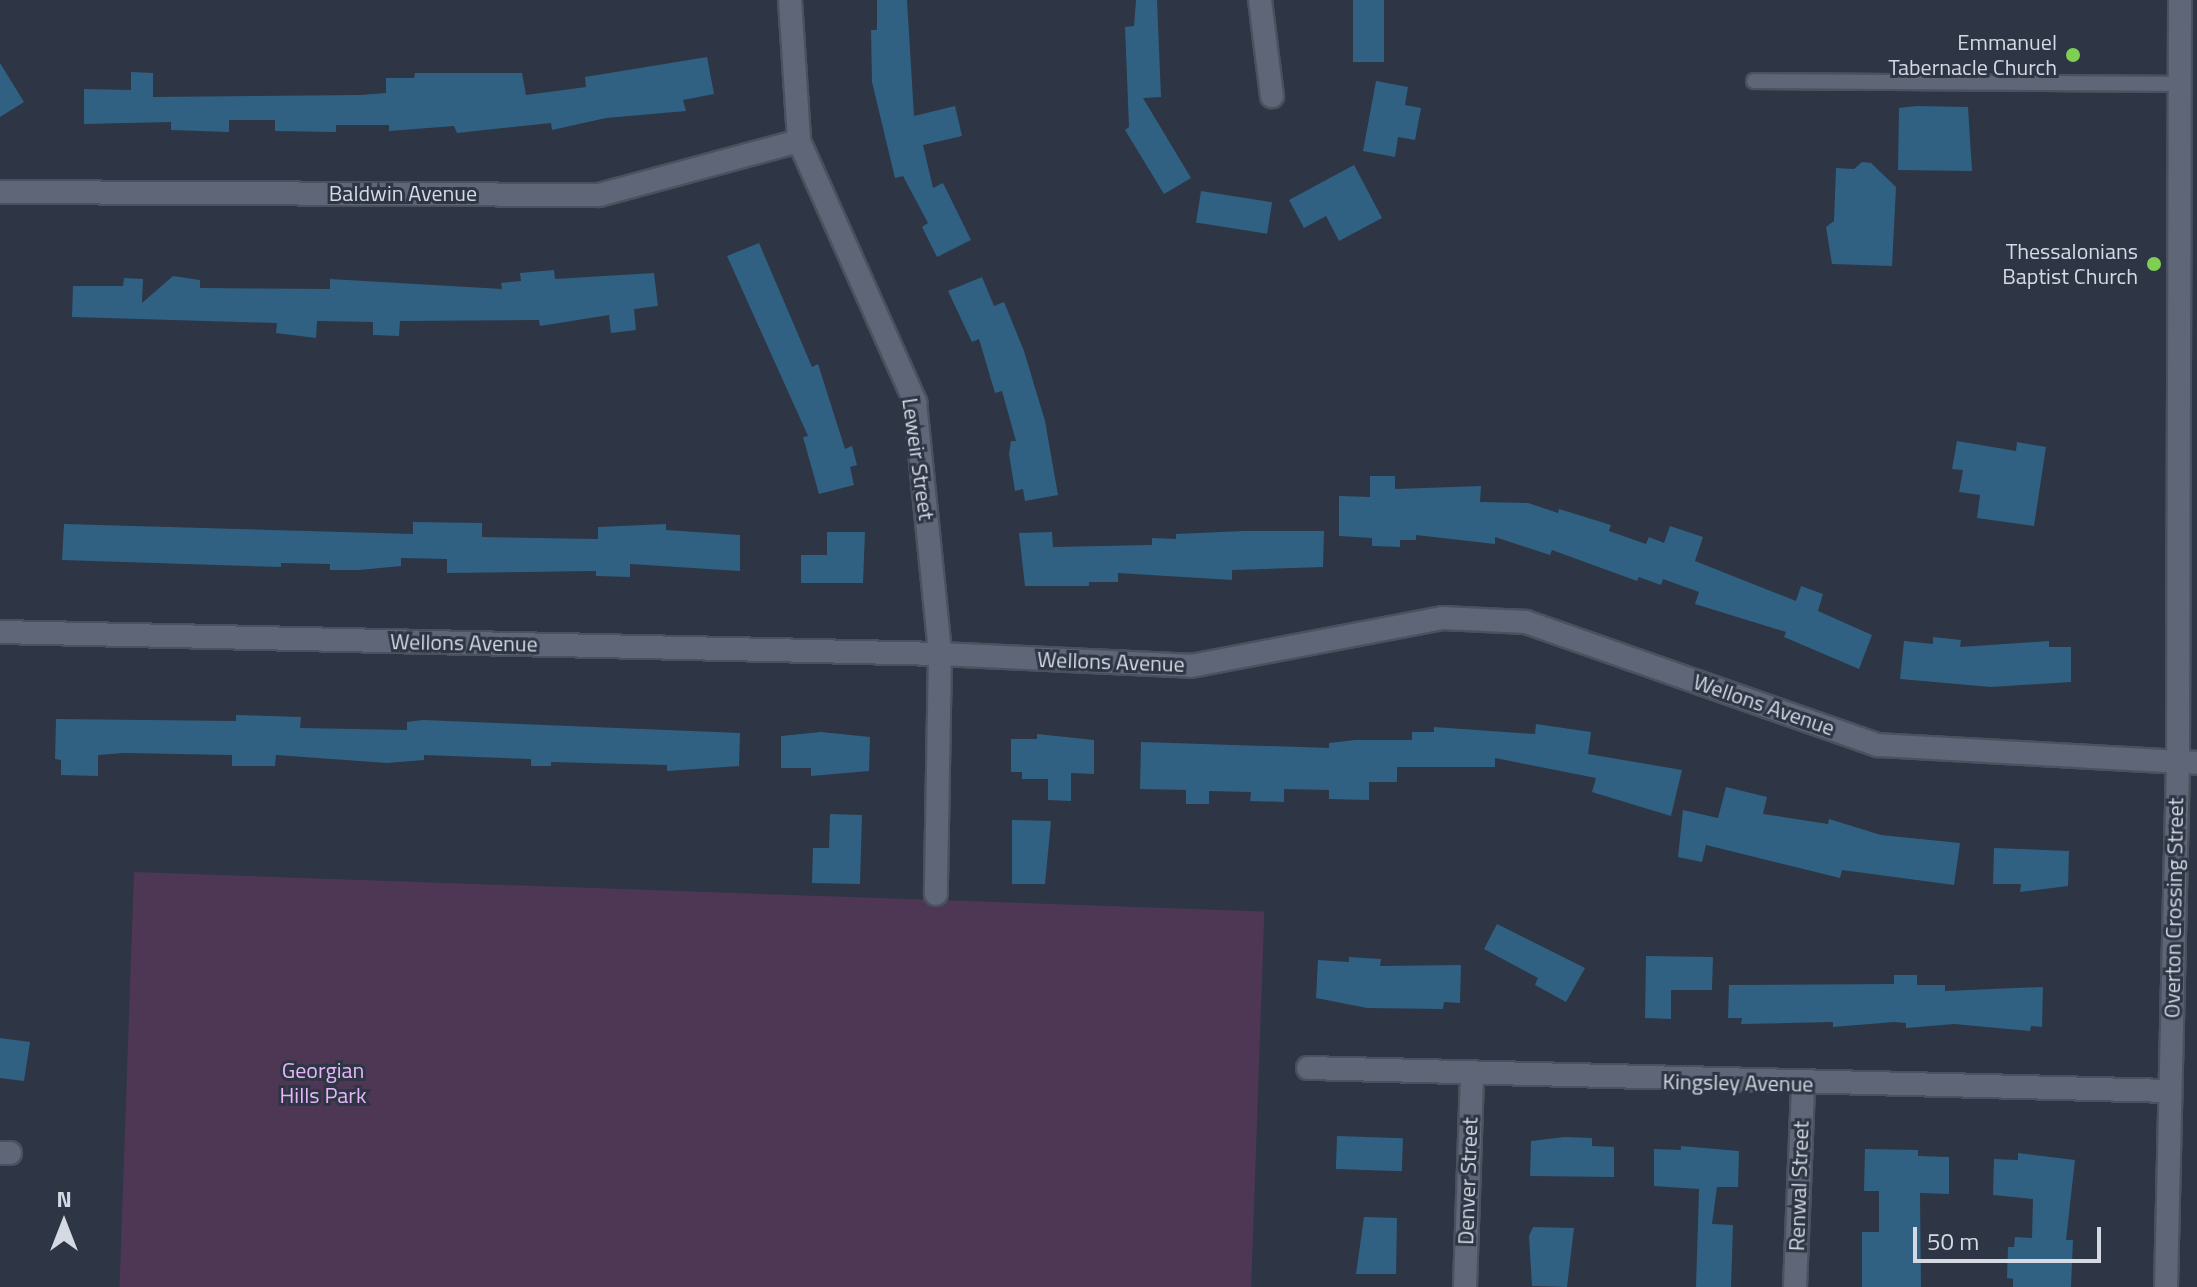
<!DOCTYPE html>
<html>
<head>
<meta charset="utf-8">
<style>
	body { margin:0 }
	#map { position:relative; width:2197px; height:1287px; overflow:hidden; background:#2e3544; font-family:"Titillium Web",sans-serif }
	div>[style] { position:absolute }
	.green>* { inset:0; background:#4e3755; transform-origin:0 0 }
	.building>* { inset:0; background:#306182; transform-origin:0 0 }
	.roads { filter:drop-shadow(2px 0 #4b515e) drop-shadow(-2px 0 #4b515e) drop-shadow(0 2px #4b515e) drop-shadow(0 -2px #4b515e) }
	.service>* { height:14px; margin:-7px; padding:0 7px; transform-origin:7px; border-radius:7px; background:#5e6677 }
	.minor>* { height:22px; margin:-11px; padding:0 11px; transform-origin:11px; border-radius:11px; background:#5e6677 }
	.tertiary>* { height:22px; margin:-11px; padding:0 11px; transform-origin:11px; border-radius:11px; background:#5e6677 }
	.dots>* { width:22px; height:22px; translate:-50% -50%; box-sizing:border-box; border:4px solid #2e3544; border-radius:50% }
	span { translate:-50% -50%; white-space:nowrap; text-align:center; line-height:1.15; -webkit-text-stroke:6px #2e3544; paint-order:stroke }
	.poi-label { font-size:22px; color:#d4d9e3 }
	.right { translate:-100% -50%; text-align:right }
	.street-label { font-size:22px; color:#d4d9e3 }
	.park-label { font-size:22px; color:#e8b6f8 }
	.north { position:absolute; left:24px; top:1183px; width:80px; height:80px; -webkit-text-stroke:6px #2e3544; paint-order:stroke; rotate:0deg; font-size:22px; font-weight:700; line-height:32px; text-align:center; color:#d4d9e3 }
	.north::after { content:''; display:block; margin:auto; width:28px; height:36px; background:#d4d9e3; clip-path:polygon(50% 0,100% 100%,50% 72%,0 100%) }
	.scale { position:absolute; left:1913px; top:1227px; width:188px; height:36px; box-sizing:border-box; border:4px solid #d4d9e3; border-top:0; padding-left:10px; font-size:24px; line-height:28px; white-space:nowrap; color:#d4d9e3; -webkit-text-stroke:6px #2e3544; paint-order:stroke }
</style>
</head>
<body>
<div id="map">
	<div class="green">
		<i style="left:134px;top:872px;width:1131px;height:416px;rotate:2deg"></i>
	</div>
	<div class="building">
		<i style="clip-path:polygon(877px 0,907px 0,914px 116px,955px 106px,962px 136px,923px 145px,933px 188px,943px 183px,971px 240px,937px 257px,922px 227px,928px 223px,903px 176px,895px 178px,872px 82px,871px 30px,877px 30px)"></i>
		<i style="clip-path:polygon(1136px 0,1157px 0,1161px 97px,1143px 98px,1191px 178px,1164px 194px,1125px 130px,1129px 127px,1125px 27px,1134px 26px)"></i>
		<i style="left:1353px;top:0;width:31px;height:62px"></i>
		<i style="clip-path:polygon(707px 57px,714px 94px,683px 100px,686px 111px,606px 118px,552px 130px,551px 123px,457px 133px,454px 126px,389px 131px,389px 125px,336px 125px,336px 132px,275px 131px,275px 120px,229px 120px,229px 132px,171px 130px,171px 122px,84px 124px,84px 89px,131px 90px,131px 72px,153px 73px,153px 97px,360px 95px,386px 93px,386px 78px,414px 78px,415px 73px,522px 73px,526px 95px,586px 87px,585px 77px)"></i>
		<i style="clip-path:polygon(0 63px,24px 102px,0 117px)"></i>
		<i style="clip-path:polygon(1376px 81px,1408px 87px,1405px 105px,1421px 108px,1415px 140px,1398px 137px,1395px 157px,1363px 151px)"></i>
		<i style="clip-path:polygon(1917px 106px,1968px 107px,1972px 171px,1898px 170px,1899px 108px)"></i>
		<i style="clip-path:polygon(1862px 162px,1871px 163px,1896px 187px,1892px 266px,1832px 264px,1826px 227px,1834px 221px,1836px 168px,1854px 169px)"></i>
		<i style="clip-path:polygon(1354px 165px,1382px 218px,1339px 241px,1326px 216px,1304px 228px,1289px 200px)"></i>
		<i style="left:1201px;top:191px;width:72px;height:32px;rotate:9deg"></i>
		<i style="clip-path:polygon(759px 243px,812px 367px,818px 364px,845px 449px,852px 446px,857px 465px,850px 467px,854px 485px,819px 494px,803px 437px,808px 436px,727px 256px)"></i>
		<i style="clip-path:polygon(554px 270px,555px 279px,654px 273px,658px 306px,634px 309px,636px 330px,611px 333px,609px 315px,540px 326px,539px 320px,400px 321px,399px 336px,373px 335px,373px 322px,317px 321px,316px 338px,276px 333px,277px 323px,72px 317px,73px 286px,123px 286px,124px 278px,143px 279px,142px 303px,173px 276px,200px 280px,200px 288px,330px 289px,330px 279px,502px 289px,501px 283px,521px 281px,520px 273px)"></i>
		<i style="clip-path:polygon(982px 277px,994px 306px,1004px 302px,1024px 351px,1045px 421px,1058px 495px,1025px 501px,1023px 489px,1015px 491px,1009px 454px,1011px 441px,1016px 441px,1002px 391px,995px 393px,979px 339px,972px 342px,948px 291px)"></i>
		<i style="clip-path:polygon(1957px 441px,2016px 451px,2017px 442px,2046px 447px,2034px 526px,1977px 518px,1980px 495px,1959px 492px,1963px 470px,1952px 469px)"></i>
		<i style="clip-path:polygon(1370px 476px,1395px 476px,1395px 489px,1481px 486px,1480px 502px,1528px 503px,1558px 513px,1559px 509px,1611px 525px,1609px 531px,1646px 544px,1649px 537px,1664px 543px,1670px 526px,1703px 537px,1695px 561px,1796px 601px,1801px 586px,1823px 594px,1818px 611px,1872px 635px,1859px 669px,1784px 637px,1786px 632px,1695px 604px,1699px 592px,1663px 579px,1661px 585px,1639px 577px,1637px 581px,1552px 550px,1550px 555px,1495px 537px,1495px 544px,1416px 535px,1416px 540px,1400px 540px,1400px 547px,1372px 546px,1372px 538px,1339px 536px,1339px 496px,1370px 497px)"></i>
		<i style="clip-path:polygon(413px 522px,482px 523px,482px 537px,598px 539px,598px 527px,666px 524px,666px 530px,740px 535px,740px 571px,630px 564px,630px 577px,596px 576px,596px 571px,447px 573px,447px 559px,401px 558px,401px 566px,359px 570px,330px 570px,330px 564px,281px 563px,281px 567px,62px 560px,64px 524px,413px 534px)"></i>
		<i style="clip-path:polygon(1244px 531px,1324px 531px,1323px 567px,1232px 570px,1232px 580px,1118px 573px,1118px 582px,1089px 582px,1089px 586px,1025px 586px,1019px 533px,1052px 532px,1053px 547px,1152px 545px,1152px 538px,1176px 539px,1176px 534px)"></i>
		<i style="clip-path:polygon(827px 532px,865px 532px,863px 583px,801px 583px,801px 555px,827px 555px)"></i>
		<i style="clip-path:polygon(1933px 637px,1961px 640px,1960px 647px,2049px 641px,2049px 647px,2071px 647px,2071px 682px,1991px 687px,1900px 679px,1904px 641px,1933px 644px)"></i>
		<i style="clip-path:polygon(236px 715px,301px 717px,300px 728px,407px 730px,407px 722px,423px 720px,740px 733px,739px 766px,667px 771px,667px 765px,551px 762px,551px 766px,531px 766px,531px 759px,424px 755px,424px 760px,387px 763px,276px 755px,275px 766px,232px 766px,232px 755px,124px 753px,98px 755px,98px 776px,61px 775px,61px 760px,55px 759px,56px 719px,236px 721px)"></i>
		<i style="clip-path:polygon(1536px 724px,1591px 732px,1588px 754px,1682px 770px,1671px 816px,1592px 792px,1596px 778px,1495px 758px,1495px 767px,1397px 767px,1397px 782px,1369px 782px,1369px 800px,1329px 799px,1329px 790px,1284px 789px,1284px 802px,1250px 801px,1251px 792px,1209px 791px,1209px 804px,1186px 804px,1186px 790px,1140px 789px,1141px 742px,1329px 748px,1329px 743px,1355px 740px,1412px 740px,1412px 732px,1434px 732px,1434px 727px,1535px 734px)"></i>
		<i style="clip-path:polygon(821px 732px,870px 737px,869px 771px,811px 776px,811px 768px,781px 768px,781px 736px)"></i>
		<i style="clip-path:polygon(1037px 734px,1094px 740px,1094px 774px,1071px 773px,1071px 801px,1048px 800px,1048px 779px,1022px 779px,1022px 772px,1011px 772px,1011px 739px,1037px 739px)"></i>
		<i style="clip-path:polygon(1726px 787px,1767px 797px,1763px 814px,1828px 824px,1829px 819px,1881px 835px,1960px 843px,1954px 885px,1842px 870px,1840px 878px,1706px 845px,1702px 862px,1678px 857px,1683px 810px,1718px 818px)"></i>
		<i style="clip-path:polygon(830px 814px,862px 815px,860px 884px,812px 883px,813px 848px,829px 848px)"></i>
		<i style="clip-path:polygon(1012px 820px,1051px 821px,1045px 884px,1012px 884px)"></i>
		<i style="clip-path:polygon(1994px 848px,2069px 851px,2068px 886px,2020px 892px,2021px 884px,1993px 884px)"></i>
		<i style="clip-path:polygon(1497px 924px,1585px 968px,1566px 1002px,1535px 985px,1538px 978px,1484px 949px)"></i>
		<i style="clip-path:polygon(1646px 956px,1713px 957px,1712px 990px,1671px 990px,1671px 1019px,1645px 1018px)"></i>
		<i style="clip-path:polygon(1349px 957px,1381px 959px,1380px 966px,1461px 965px,1460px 1003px,1444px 1002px,1443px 1009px,1367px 1008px,1316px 998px,1318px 960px,1349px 962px)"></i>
		<i style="clip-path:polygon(1894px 975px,1917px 975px,1917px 985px,1945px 985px,1945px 991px,2043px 987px,2042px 1027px,2031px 1026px,2030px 1031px,1954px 1024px,1906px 1028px,1906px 1023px,1894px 1022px,1833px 1027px,1833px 1022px,1741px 1024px,1742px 1018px,1728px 1018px,1729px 985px,1894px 984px)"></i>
		<i style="clip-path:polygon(0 1038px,30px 1042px,24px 1081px,0 1078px)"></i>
		<i style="left:1337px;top:1136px;width:66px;height:33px;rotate:2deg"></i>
		<i style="clip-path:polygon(1565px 1137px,1592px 1138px,1592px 1146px,1614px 1147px,1614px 1177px,1530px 1176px,1531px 1141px)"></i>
		<i style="clip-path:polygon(1681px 1146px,1739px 1151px,1738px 1187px,1717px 1187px,1712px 1224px,1733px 1225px,1731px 1287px,1696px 1287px,1699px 1189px,1654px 1186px,1654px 1149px,1681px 1150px)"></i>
		<i style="clip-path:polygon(1865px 1149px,1918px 1150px,1918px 1156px,1949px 1157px,1949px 1194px,1920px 1193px,1921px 1287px,1862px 1287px,1862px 1232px,1879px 1232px,1879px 1191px,1864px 1191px)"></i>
		<i style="clip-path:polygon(2018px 1153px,2075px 1160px,2066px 1240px,2073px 1240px,2071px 1287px,2013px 1287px,2013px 1279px,2007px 1278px,2008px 1247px,2014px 1247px,2015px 1237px,2032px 1238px,2033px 1199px,1993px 1195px,1994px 1159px,2018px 1160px)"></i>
		<i style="clip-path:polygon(1364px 1217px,1397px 1218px,1396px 1274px,1356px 1274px)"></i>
		<i style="clip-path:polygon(1533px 1227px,1574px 1228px,1567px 1287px,1532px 1286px,1529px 1236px)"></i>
	</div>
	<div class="roads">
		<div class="service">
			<i style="left:1754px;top:81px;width:425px;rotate:0.4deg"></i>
		</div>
		<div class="minor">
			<i style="left:790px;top:0;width:141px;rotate:86.3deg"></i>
			<i style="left:799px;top:141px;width:286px;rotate:66deg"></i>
			<i style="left:915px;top:402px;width:253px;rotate:84.3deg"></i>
			<i style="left:940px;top:654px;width:240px;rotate:91deg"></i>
			<i style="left:1260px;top:0;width:97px;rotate:82.9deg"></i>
			<i style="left:0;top:192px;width:599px;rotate:0.29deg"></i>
			<i style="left:599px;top:195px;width:207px;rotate:-15.1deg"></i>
			<i style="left:0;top:632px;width:940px;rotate:1.34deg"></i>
			<i style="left:940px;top:654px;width:251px;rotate:2.7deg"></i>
			<i style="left:1191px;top:666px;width:256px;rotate:-10.8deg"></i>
			<i style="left:1442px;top:618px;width:84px;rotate:2.7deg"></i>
			<i style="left:1526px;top:622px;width:373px;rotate:19.3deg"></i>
			<i style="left:1878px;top:745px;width:320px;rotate:3.2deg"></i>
			<i style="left:1308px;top:1068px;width:861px;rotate:1.53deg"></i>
			<i style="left:0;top:1153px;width:10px"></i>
			<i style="left:1465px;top:1287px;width:211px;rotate:-88.1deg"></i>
			<i style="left:1795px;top:1287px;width:202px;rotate:-87.7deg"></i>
		</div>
		<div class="tertiary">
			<i style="left:2166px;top:1287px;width:525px;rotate:-88.69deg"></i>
			<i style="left:2178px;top:762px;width:762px;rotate:-89.85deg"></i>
		</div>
	</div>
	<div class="dots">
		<i style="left:2073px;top:55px;background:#7fd052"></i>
		<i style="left:2154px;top:264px;background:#7fd052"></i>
	</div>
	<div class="poi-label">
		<span class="right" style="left:2057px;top:55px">Emmanuel<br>Tabernacle Church</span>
		<span class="right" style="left:2138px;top:264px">Thessalonians<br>Baptist Church</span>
	</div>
	<div class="street-label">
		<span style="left:403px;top:194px">Baldwin Avenue</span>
		<span style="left:918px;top:459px;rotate:82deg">Leweir Street</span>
		<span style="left:464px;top:643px;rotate:1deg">Wellons Avenue</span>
		<span style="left:1111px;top:662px;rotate:2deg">Wellons Avenue</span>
		<span style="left:1764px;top:705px;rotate:19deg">Wellons Avenue</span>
		<span style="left:2174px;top:908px;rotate:-89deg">Overton Crossing Street</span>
		<span style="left:1738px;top:1083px;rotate:1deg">Kingsley Avenue</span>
		<span style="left:1468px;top:1181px;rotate:-88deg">Denver Street</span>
		<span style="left:1799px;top:1186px;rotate:-88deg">Renwal Street</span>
	</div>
	<div class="park-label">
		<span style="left:323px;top:1083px">Georgian<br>Hills Park</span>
	</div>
	<div class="north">N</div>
	<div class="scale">50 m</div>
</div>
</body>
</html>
